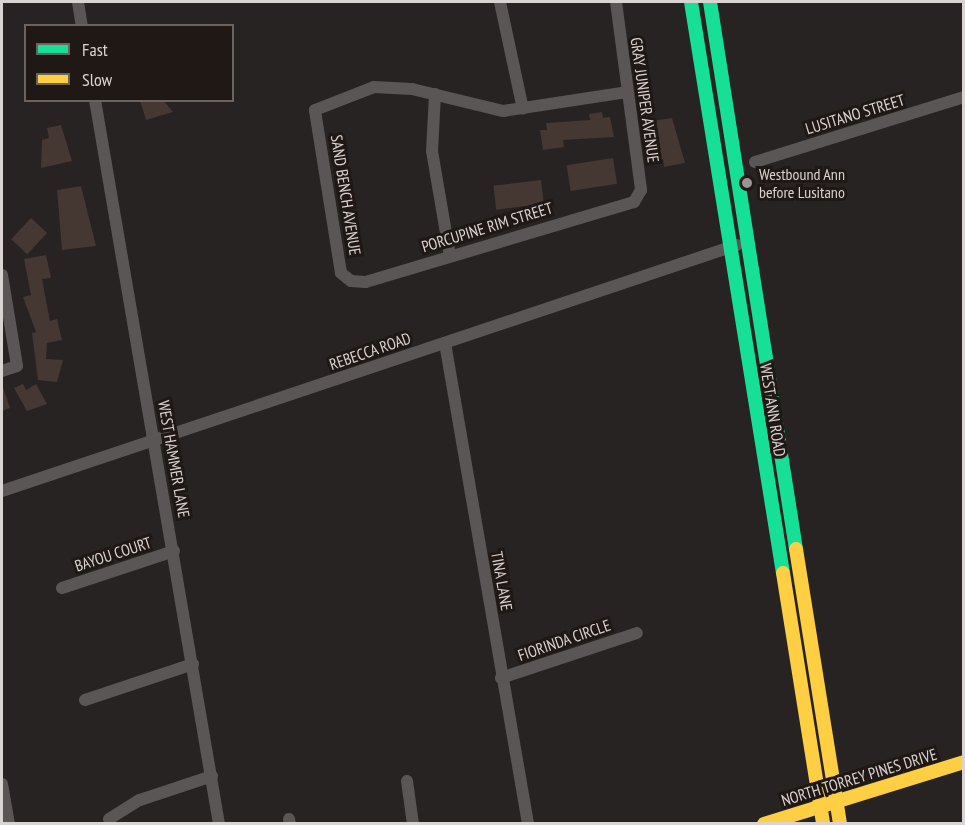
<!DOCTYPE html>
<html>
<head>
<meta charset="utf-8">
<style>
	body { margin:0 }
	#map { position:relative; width:965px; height:825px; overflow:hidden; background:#272322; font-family:"PT Sans Narrow",sans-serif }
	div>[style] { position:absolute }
	.building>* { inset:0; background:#453732; transform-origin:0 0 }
	.street>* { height:12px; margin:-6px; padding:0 6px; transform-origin:6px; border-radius:6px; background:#595655 }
	.fast>* { height:14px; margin:-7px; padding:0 7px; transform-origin:7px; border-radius:7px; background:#16e098 }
	.slow>* { height:14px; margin:-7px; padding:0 7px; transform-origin:7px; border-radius:7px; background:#ffcf43 }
	.dots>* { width:16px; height:16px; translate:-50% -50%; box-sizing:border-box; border:3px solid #201815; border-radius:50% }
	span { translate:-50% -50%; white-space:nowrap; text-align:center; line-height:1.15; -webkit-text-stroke:6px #201815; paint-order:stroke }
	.street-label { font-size:16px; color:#d9d3d1 }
	.poi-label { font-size:16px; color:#d9d3d1 }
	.left { translate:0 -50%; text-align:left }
	.frame { position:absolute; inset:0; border:3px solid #d9d3d1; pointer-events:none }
	.legend { position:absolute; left:24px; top:24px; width:210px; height:78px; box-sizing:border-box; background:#201815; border:2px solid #6a6360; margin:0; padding:8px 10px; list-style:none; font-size:18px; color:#d9d3d1 }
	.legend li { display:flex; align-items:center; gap:12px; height:30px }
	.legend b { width:30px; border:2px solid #6a6360 }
</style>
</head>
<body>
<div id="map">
	<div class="building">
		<i style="clip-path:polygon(140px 100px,163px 100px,173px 112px,146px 120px)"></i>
		<i style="clip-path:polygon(602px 112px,603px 118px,610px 117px,614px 137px,563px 140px,564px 147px,543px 150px,540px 130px,547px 130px,546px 123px,590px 120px,589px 114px)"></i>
		<i style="clip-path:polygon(672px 118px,685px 163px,664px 167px,663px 159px,657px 160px,652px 121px)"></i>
		<i style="clip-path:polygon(61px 125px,72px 161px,41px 168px,42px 140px,49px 138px,47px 128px)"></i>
		<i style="left:613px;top:158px;width:26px;height:47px;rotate:81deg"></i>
		<i style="left:541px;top:180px;width:24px;height:48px;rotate:83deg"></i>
		<i style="clip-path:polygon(81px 186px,96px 246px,62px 250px,57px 190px)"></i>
		<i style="left:31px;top:218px;width:22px;height:29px;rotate:43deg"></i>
		<i style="clip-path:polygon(46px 255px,51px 278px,42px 279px,50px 321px,57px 319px,62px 340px,47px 343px,46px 359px,63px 360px,57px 382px,38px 380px,32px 333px,36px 332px,23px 297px,31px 295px,24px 259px)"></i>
		<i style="clip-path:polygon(23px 384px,26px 390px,36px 384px,47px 404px,27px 411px,14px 388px)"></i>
		<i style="clip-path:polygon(3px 387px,10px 408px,2px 411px,2px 388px)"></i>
	</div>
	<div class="street">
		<i style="left:78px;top:2px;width:24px;rotate:81deg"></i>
		<i style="left:500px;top:2px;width:109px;rotate:77.9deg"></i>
		<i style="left:616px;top:2px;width:190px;rotate:82.4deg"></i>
		<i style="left:641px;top:190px;width:14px;rotate:120deg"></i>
		<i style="left:634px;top:202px;width:280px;rotate:163.4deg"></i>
		<i style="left:366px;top:282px;width:15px;rotate:-176deg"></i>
		<i style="left:351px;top:281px;width:13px;rotate:-141deg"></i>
		<i style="left:341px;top:273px;width:165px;rotate:-99.1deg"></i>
		<i style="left:315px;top:110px;width:63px;rotate:-21.3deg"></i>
		<i style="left:374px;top:87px;width:38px;rotate:3deg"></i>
		<i style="left:412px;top:89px;width:94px;rotate:13.6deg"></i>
		<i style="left:503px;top:111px;width:125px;rotate:-8.7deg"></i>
		<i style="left:435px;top:94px;width:57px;rotate:93deg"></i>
		<i style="left:432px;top:151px;width:107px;rotate:80.3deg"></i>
		<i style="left:95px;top:100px;width:735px;rotate:80.28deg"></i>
		<i style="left:755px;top:162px;width:219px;rotate:-17.3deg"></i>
		<i style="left:2px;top:275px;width:92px;rotate:80.6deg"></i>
		<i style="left:17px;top:366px;width:16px;rotate:162deg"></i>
		<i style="left:445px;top:343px;width:488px;rotate:80.2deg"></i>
		<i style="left:2px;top:491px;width:775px;rotate:-18.51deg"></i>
		<i style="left:62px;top:588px;width:118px;rotate:-18.3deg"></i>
		<i style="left:501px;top:678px;width:143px;rotate:-18.3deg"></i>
		<i style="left:85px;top:700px;width:114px;rotate:-18.4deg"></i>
		<i style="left:407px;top:781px;width:43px;rotate:82.1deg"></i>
		<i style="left:2px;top:784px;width:41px;rotate:80.1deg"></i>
		<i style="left:109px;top:819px;width:36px;rotate:-32deg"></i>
		<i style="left:140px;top:800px;width:76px;rotate:-18.4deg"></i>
		<i style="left:289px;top:819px;width:5px;rotate:79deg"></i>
	</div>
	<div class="fast">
		<i style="left:691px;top:2px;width:578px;rotate:80.85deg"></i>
		<i style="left:710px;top:2px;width:554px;rotate:81.07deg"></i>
	</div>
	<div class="slow">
		<i style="left:796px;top:549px;width:278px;rotate:80.9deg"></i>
		<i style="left:783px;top:573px;width:254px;rotate:80.9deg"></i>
		<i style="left:764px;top:824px;width:209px;rotate:-17.2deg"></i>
	</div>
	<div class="dots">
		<i style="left:747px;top:183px;background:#9b9594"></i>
	</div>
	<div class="street-label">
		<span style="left:645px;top:100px;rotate:82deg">GRAY JUNIPER AVENUE</span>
		<span style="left:855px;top:114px;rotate:-17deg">LUSITANO STREET</span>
		<span style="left:346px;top:195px;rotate:81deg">SAND BENCH AVENUE</span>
		<span style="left:487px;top:227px;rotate:-17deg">PORCUPINE RIM STREET</span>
		<span style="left:370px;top:351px;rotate:-19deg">REBECCA ROAD</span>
		<span style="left:773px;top:410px;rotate:81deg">WEST ANN ROAD</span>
		<span style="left:174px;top:459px;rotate:80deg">WEST HAMMER LANE</span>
		<span style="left:113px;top:554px;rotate:-18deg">BAYOU COURT</span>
		<span style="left:502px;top:581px;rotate:80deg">TINA LANE</span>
		<span style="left:564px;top:640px;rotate:-19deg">FIORINDA CIRCLE</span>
		<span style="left:859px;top:777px;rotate:-17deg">NORTH TORREY PINES DRIVE</span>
	</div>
	<div class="poi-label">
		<span class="left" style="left:759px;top:183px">Westbound Ann<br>before Lusitano</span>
	</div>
	<div class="frame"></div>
	<ul class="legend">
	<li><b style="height:8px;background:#16e098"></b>Fast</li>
	<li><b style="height:8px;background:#ffcf43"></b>Slow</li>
	</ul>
</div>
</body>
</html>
